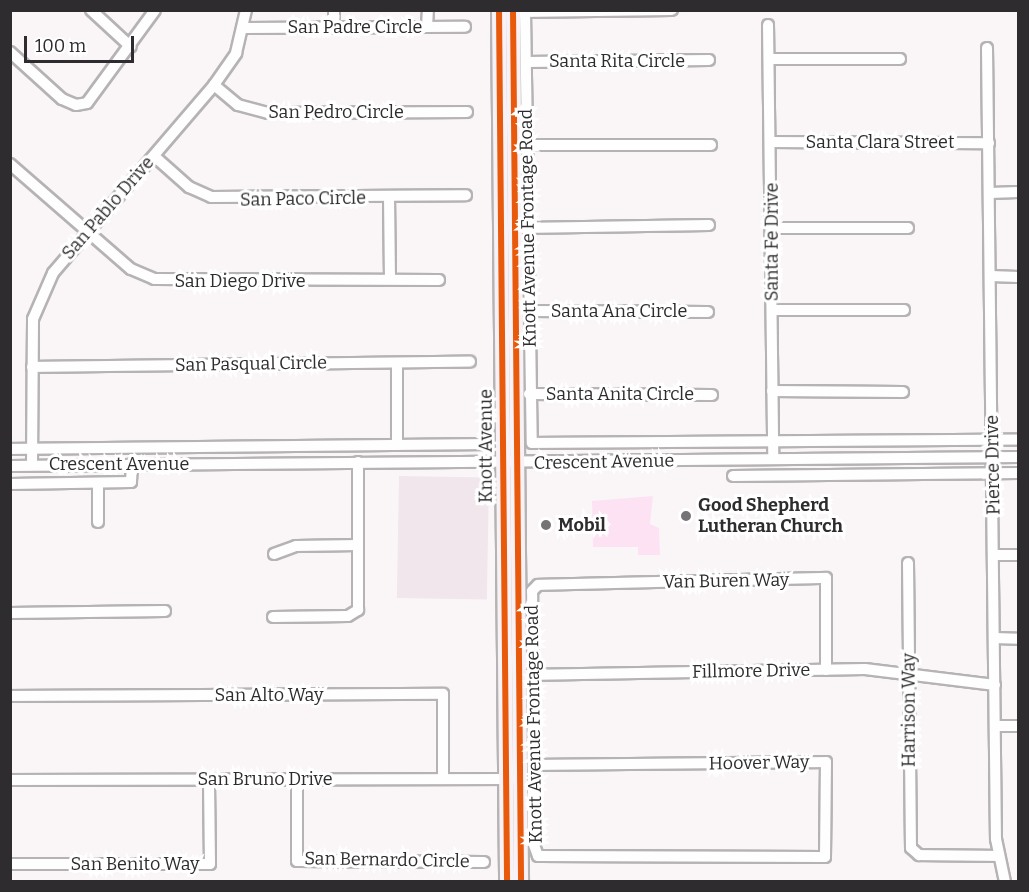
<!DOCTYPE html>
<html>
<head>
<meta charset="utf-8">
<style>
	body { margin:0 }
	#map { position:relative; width:1029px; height:892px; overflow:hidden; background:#faf6f8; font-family:Bitter,serif }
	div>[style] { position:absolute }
	.built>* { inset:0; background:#f0e6ec; transform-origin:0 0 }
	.green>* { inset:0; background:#fde2f4 }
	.roads { filter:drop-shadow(2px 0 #b6b3b4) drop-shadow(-2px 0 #b6b3b4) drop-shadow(0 2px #b6b3b4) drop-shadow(0 -2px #b6b3b4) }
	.minor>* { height:10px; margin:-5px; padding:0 5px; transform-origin:5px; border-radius:5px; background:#fefefe }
	.major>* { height:14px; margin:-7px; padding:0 7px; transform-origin:7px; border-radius:7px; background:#f8f2f6 }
	.cycleway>* { height:6px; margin:-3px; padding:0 3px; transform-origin:3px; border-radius:3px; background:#e8590c }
	.dots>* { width:16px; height:16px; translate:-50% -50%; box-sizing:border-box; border:3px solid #fff; border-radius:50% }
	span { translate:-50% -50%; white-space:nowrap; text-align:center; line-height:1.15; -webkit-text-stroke:6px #fff; paint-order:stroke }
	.street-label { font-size:18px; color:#2e2c2e }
	.poi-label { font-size:18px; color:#2e2c2e; font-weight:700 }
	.left { translate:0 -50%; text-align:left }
	.frame { position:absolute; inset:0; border:12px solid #2e2c2e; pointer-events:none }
	.scale { position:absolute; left:24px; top:36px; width:110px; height:27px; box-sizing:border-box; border:3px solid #2e2c2e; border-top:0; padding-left:8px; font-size:18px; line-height:21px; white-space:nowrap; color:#2e2c2e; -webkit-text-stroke:4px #fff; paint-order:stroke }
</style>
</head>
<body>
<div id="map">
	<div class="built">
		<i style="left:399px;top:476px;width:90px;height:122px;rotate:1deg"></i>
	</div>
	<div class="green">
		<i style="clip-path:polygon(653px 496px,650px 524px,659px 528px,660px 555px,638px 555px,638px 547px,593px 547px,592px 501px)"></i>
	</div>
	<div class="roads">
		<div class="minor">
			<i style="left:91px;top:10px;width:54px;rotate:42.8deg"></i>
			<i style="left:334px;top:10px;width:17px;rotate:90deg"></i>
			<i style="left:520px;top:12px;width:152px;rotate:-0.8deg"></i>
			<i style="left:525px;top:12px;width:431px;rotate:89.1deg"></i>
			<i style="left:532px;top:443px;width:486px;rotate:-0.4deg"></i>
			<i style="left:768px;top:25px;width:434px;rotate:89.3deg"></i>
			<i style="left:427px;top:27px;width:17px;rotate:-87deg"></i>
			<i style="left:245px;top:28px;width:220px;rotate:-0.3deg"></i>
			<i style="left:987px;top:48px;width:791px;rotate:89.35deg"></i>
			<i style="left:996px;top:839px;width:44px;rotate:78.2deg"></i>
			<i style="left:10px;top:52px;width:70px;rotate:42.1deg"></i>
			<i style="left:62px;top:99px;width:15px;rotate:23deg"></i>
			<i style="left:76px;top:105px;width:11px;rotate:-10deg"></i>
			<i style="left:87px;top:103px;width:115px;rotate:-53.8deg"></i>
			<i style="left:769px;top:59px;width:131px"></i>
			<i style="left:526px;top:62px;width:183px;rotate:-0.6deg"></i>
			<i style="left:214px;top:85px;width:31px;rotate:40deg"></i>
			<i style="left:238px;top:105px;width:31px;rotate:15deg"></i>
			<i style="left:268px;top:113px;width:199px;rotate:-0.3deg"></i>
			<i style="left:771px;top:142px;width:218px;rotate:0.3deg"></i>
			<i style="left:527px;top:145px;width:184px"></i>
			<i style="left:154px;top:156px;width:47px;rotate:41.5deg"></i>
			<i style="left:189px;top:187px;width:24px;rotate:24deg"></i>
			<i style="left:211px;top:197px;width:255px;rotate:-0.4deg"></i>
			<i style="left:10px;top:164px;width:160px;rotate:41deg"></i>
			<i style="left:131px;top:269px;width:25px;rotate:23deg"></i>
			<i style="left:154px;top:279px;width:285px;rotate:0.2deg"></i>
			<i style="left:990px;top:193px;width:28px;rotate:-2deg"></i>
			<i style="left:389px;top:197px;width:82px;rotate:89.3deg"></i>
			<i style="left:522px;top:228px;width:187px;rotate:-0.9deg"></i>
			<i style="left:773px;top:228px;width:135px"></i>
			<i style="left:991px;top:276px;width:27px;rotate:2deg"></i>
			<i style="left:773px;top:310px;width:131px"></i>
			<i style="left:530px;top:311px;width:178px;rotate:0.3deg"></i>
			<i style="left:32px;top:367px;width:438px;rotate:-0.7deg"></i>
			<i style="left:772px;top:391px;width:131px;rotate:0.4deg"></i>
			<i style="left:529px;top:394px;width:183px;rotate:0.3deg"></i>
			<i style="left:397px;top:445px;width:82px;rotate:-90deg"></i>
			<i style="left:10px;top:449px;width:474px;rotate:-0.6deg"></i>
			<i style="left:32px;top:465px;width:146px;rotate:-89.6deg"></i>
			<i style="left:33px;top:319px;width:50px;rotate:-66.5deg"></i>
			<i style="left:53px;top:273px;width:248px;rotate:-49.4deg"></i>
			<i style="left:214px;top:85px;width:39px;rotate:-55deg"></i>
			<i style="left:236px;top:53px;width:44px;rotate:-76.9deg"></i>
			<i style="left:10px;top:466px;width:1008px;rotate:-0.51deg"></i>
			<i style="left:733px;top:476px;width:285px;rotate:-0.6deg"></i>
			<i style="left:98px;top:483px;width:39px;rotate:90deg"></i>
			<i style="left:10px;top:484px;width:121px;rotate:-0.9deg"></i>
			<i style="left:131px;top:482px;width:18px;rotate:-87deg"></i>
			<i style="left:274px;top:554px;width:23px;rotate:-20deg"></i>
			<i style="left:296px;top:546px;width:62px;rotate:-0.9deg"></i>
			<i style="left:993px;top:555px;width:25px"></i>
			<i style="left:908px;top:563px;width:285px;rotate:89.4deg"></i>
			<i style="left:911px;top:848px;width:11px;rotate:41deg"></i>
			<i style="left:919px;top:855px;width:79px;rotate:0.7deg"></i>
			<i style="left:10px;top:613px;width:155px;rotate:-0.7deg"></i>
			<i style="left:273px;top:617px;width:75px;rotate:-0.8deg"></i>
			<i style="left:348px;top:616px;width:12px;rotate:-31deg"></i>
			<i style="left:358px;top:610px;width:148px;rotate:-90deg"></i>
			<i style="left:994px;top:638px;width:24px;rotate:2deg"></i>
			<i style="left:526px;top:675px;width:339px;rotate:-1deg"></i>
			<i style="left:865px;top:669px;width:131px;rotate:7deg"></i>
			<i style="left:10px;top:696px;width:433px;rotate:-0.3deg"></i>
			<i style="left:443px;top:694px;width:85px;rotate:90deg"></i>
			<i style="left:995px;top:726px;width:23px"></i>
			<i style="left:534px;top:765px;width:292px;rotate:-0.6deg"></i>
			<i style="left:826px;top:762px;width:95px;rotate:90.6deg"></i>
			<i style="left:825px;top:857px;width:287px;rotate:-179.8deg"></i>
			<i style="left:538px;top:856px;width:15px;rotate:-110deg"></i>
			<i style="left:533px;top:842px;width:251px;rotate:-90.2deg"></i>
			<i style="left:532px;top:591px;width:8px;rotate:-45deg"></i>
			<i style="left:538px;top:585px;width:288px;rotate:-1.4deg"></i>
			<i style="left:826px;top:578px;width:92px;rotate:90deg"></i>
			<i style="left:297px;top:779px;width:82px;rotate:90deg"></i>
			<i style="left:297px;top:861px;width:187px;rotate:0.3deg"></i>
			<i style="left:10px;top:780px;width:501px;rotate:-0.11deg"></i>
			<i style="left:10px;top:864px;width:200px"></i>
			<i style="left:210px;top:864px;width:85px;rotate:-90.7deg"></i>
		</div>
		<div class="major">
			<i style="left:499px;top:10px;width:872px;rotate:89.47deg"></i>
			<i style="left:513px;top:10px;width:872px;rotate:89.47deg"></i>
		</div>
	</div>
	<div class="cycleway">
		<i style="left:499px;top:10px;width:872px;rotate:89.47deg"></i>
		<i style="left:513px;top:10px;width:872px;rotate:89.47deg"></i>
	</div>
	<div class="dots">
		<i style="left:686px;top:516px;background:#757375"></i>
		<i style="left:546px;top:525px;background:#757375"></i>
	</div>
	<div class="street-label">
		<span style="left:355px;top:27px">San Padre Circle</span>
		<span style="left:617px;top:61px">Santa Rita Circle</span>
		<span style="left:336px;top:112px">San Pedro Circle</span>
		<span style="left:880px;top:142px">Santa Clara Street</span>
		<span style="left:303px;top:199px;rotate:-1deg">San Paco Circle</span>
		<span style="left:108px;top:208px;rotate:-49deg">San Pablo Drive</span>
		<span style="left:528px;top:228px;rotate:-91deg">Knott Avenue Frontage Road</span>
		<span style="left:772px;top:242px;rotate:-90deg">Santa Fe Drive</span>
		<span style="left:240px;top:281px">San Diego Drive</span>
		<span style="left:619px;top:311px">Santa Ana Circle</span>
		<span style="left:251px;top:364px;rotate:-1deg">San Pasqual Circle</span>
		<span style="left:620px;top:394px">Santa Anita Circle</span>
		<span style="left:486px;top:446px;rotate:-90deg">Knott Avenue</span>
		<span style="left:604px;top:462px;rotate:-1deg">Crescent Avenue</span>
		<span style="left:119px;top:464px">Crescent Avenue</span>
		<span style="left:993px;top:465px;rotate:-91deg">Pierce Drive</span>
		<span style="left:726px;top:581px;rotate:-1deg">Van Buren Way</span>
		<span style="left:751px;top:671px;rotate:-1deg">Fillmore Drive</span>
		<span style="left:269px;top:695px">San Alto Way</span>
		<span style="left:909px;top:710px;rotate:-90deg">Harrison Way</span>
		<span style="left:534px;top:724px;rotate:-91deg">Knott Avenue Frontage Road</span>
		<span style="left:759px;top:763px;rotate:-1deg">Hoover Way</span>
		<span style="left:265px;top:779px">San Bruno Drive</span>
		<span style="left:387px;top:860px;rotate:1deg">San Bernardo Circle</span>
		<span style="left:135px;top:864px">San Benito Way</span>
	</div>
	<div class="poi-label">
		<span class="left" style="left:698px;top:516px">Good Shepherd<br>Lutheran Church</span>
		<span class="left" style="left:558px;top:525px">Mobil</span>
	</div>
	<div class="frame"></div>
	<div class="scale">100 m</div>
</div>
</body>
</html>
